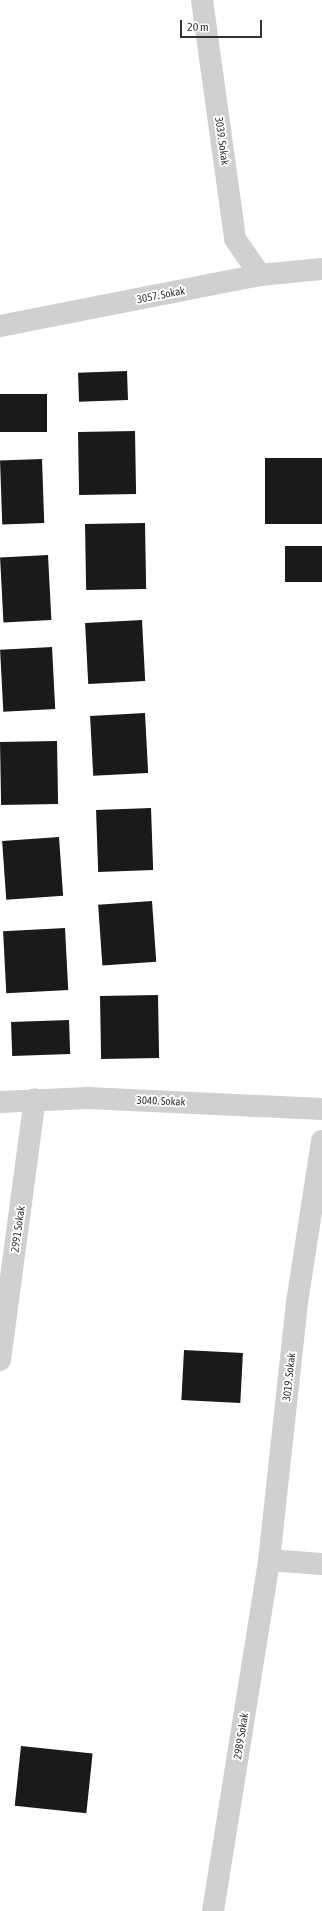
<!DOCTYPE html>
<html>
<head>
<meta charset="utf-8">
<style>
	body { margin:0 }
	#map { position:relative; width:322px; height:1911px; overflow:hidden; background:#fff; font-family:"Asap Condensed",sans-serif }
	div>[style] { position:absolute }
	.building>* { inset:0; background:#1a1a1a; transform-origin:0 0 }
	.street>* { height:22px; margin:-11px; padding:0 11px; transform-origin:11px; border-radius:11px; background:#d0d0d0 }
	span { translate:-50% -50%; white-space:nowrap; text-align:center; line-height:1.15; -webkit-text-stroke:4px #fff; paint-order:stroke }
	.street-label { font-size:11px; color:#333 }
	.scale { position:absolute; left:180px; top:20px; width:82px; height:18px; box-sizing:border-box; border:2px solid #333; border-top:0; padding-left:5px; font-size:12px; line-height:14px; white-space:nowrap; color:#333; -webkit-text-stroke:3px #fff; paint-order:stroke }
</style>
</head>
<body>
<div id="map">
	<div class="building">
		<i style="left:127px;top:371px;width:29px;height:49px;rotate:88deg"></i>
		<i style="left:0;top:394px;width:47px;height:38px"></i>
		<i style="left:135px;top:431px;width:63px;height:57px;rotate:89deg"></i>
		<i style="left:322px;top:458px;width:66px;height:57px;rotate:90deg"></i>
		<i style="left:42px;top:459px;width:64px;height:42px;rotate:88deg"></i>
		<i style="left:145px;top:523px;width:66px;height:60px;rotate:89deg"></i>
		<i style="left:322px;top:546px;width:36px;height:37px;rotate:90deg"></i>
		<i style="left:48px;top:555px;width:65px;height:48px;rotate:87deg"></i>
		<i style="left:142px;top:620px;width:61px;height:57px;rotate:87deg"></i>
		<i style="left:52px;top:647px;width:62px;height:52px;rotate:87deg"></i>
		<i style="left:145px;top:713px;width:60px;height:55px;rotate:87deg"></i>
		<i style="left:57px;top:741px;width:63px;height:57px;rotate:89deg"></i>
		<i style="left:151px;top:808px;width:62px;height:55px;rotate:88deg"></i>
		<i style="left:59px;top:837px;width:59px;height:57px;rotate:86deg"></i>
		<i style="left:152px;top:901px;width:61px;height:54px;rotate:86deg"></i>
		<i style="left:65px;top:928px;width:62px;height:62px;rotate:87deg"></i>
		<i style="left:158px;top:995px;width:63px;height:58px;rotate:89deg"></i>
		<i style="left:69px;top:1020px;width:34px;height:58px;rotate:88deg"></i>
		<i style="left:184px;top:1350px;width:59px;height:50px;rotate:3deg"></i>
		<i style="left:21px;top:1746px;width:72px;height:60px;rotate:6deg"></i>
	</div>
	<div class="street">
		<i style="left:202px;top:0;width:241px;rotate:82.1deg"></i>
		<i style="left:235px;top:239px;width:44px;rotate:55.2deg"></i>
		<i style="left:0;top:326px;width:265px;rotate:-11.1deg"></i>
		<i style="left:260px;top:275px;width:62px;rotate:-5.5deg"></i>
		<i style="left:0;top:1102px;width:88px;rotate:-2.6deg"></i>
		<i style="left:88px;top:1098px;width:234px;rotate:2.7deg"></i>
		<i style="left:322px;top:1141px;width:164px;rotate:98.8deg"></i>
		<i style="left:297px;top:1303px;width:259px;rotate:96.2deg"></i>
		<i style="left:269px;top:1560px;width:53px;rotate:4.3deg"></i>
		<i style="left:0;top:1360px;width:263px;rotate:-82.4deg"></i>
		<i style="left:213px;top:1911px;width:355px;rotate:-80.9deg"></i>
	</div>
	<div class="street-label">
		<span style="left:222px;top:141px;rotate:82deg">3039. Sokak</span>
		<span style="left:161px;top:295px;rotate:-11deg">3057. Sokak</span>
		<span style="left:161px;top:1101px;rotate:2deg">3040. Sokak</span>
		<span style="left:18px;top:1229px;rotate:-82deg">2991 Sokak</span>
		<span style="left:289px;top:1377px;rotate:-84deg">3019. Sokak</span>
		<span style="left:241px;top:1736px;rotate:-81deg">2989 Sokak</span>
	</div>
	<div class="scale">20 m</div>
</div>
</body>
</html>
